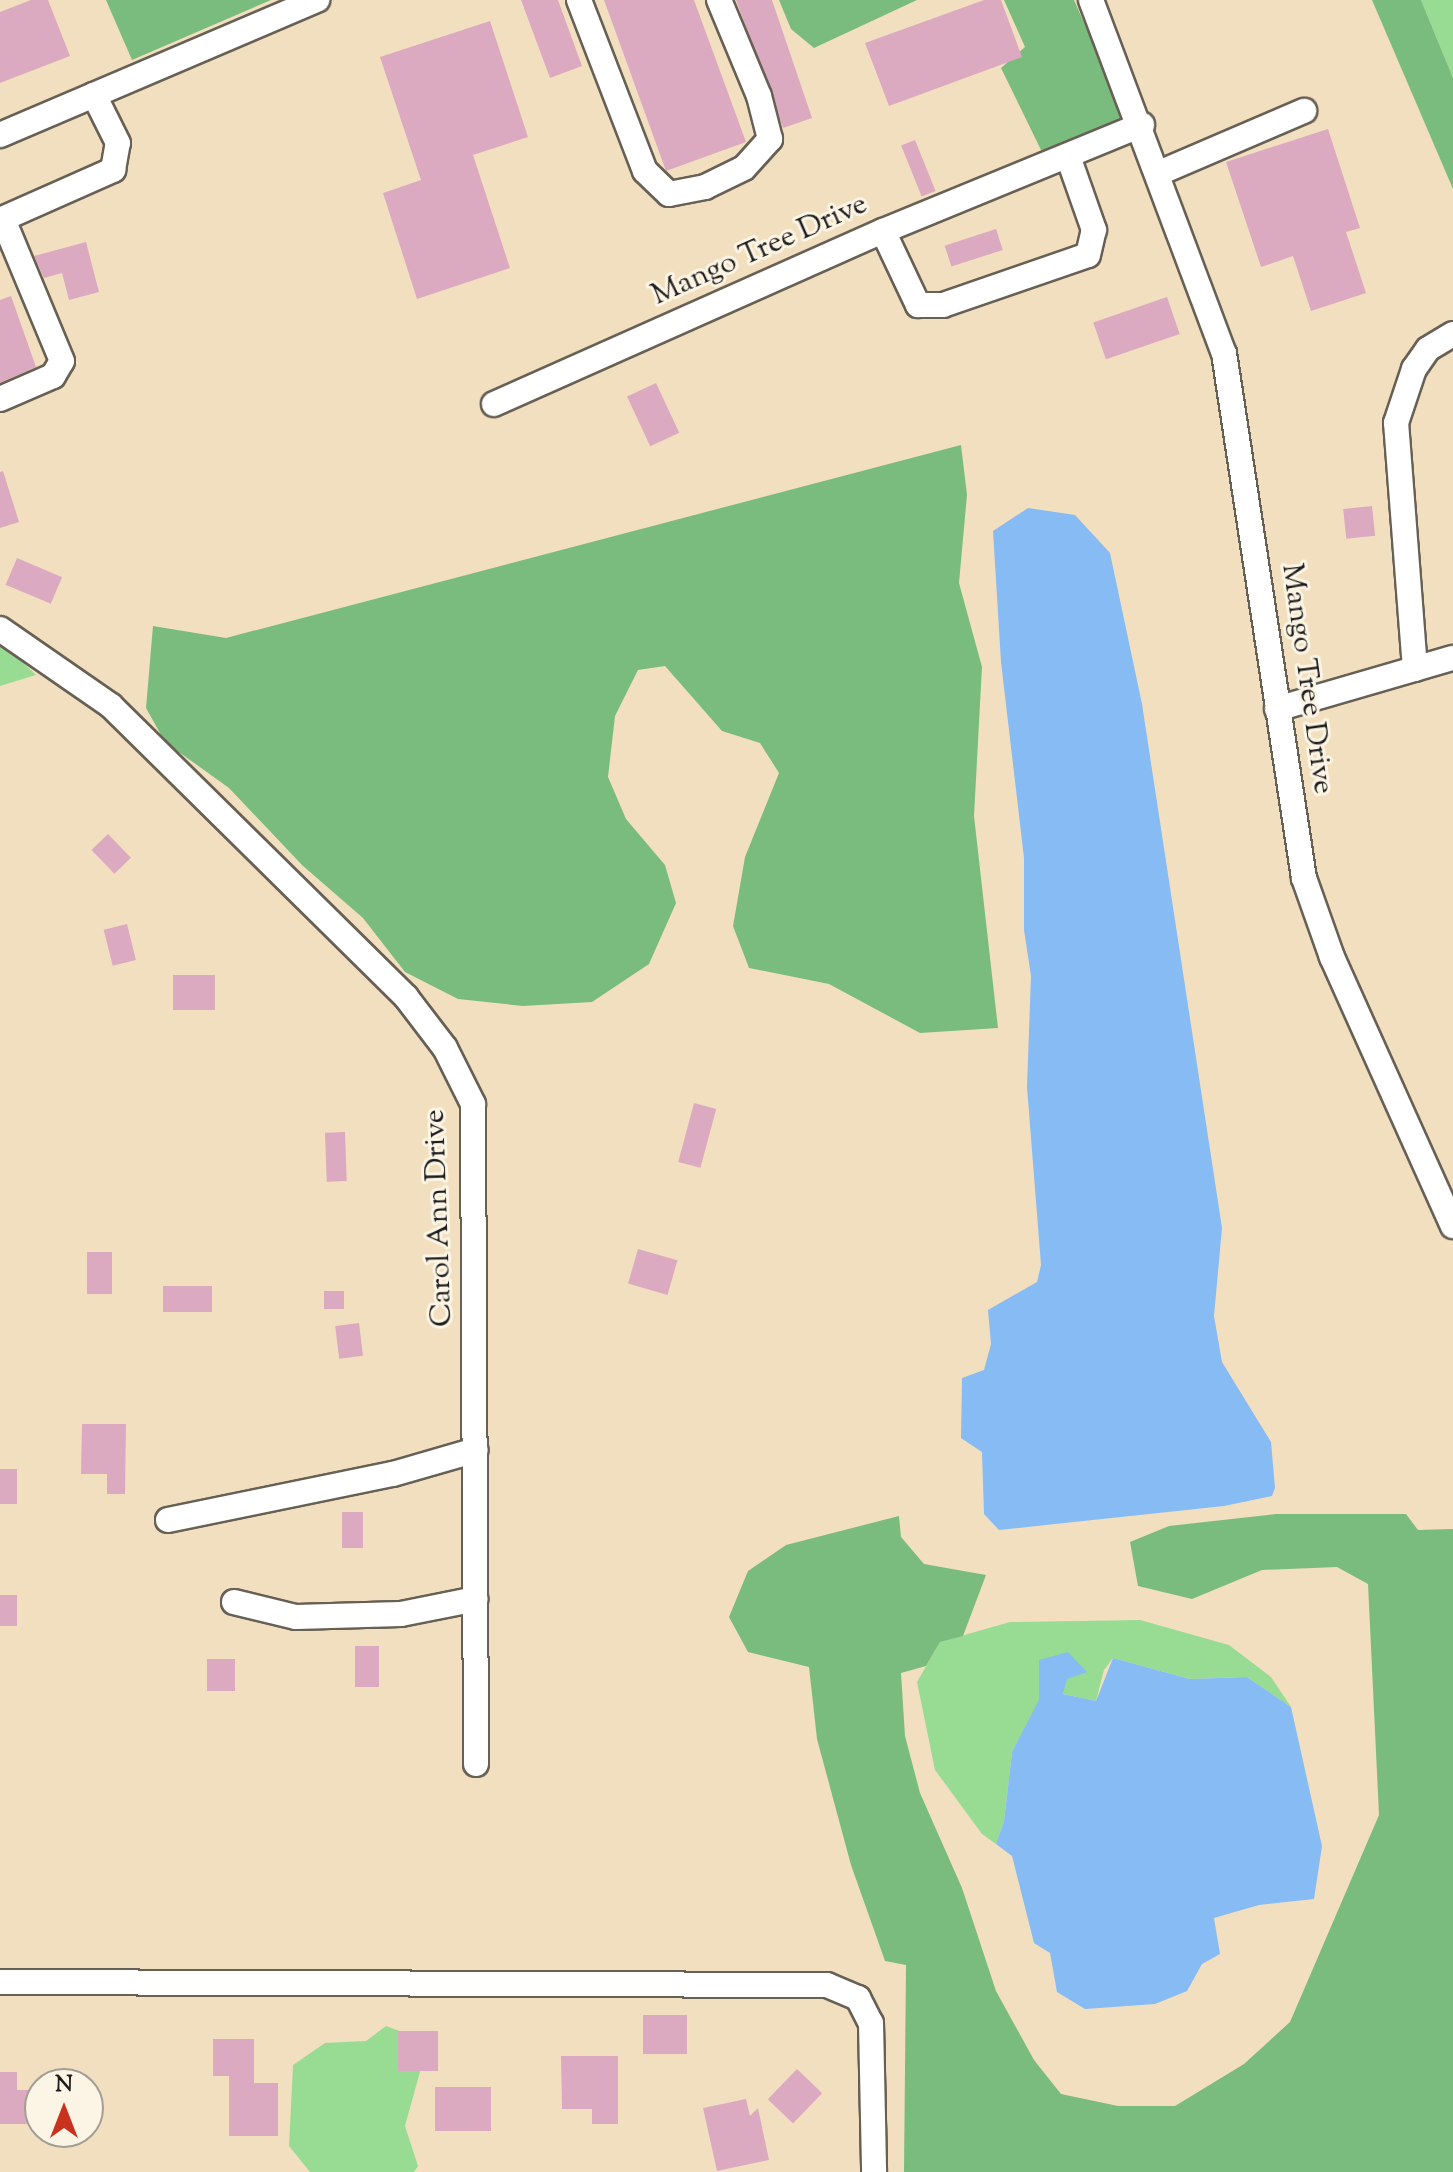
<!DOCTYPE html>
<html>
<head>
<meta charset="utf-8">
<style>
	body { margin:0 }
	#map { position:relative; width:1453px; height:2172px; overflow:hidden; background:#f2dfbf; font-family:"Sorts Mill Goudy",serif }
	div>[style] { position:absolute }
	.green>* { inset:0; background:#98dc93 }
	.forest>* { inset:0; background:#7abc7d }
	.water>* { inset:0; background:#86bbf4 }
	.building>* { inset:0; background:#dbaac1; transform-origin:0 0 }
	.roads { filter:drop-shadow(2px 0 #676055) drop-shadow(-2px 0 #676055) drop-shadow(0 2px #676055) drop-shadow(0 -2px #676055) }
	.minor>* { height:24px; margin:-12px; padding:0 12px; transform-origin:12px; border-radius:12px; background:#fff }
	span { translate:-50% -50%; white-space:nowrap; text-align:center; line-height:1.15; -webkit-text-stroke:6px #fcf5e5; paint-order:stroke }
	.street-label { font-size:30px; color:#1c1c1c }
	.north { position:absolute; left:24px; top:2068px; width:80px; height:80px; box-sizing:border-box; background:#fcf5e5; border:2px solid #a29e95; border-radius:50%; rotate:0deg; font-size:22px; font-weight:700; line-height:32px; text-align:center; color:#1c1c1c }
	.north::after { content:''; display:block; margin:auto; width:28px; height:36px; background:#c8321e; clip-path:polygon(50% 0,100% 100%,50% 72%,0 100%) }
</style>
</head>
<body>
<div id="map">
	<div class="green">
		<i style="clip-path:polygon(1421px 0,1453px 0,1453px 78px)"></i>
		<i style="clip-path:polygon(0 645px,19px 659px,36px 675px,0 686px)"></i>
		<i style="clip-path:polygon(1140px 1620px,1229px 1645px,1271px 1677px,1291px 1707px,1247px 1677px,1190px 1679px,1113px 1658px,1104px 1670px,1096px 1701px,1063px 1694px,1068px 1652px,1012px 1752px,1004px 1821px,996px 1844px,982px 1834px,935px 1770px,917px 1682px,940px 1642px,1010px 1622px)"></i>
		<i style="clip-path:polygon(386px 2026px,413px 2036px,421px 2068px,405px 2126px,418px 2166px,414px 2172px,310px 2172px,289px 2146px,293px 2065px,325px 2043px,366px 2041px)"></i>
	</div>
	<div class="forest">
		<i style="clip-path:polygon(106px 0,271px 0,132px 60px)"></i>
		<i style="clip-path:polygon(779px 0,917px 0,814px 48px,791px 29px)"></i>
		<i style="clip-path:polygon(1004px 0,1074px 0,1127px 121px,1042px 152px,1001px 68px,1025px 47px)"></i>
		<i style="clip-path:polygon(1372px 0,1421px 0,1453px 78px,1453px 189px)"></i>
		<i style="clip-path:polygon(961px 445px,967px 495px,959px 583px,982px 667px,974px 816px,998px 1028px,920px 1033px,829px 984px,749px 968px,733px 926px,745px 857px,779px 773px,760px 743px,722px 731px,665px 666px,638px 670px,615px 716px,608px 777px,626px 819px,665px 865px,676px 903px,649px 964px,592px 1002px,523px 1006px,458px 999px,405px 972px,363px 918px,302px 865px,229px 788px,165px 742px,146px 708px,153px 626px,226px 638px)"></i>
		<i style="clip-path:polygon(1276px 1514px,1406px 1514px,1418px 1530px,1453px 1529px,1453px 2172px,904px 2172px,906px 1965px,885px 1961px,851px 1865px,817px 1739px,809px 1667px,748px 1652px,729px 1617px,748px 1571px,786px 1545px,899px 1516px,901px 1537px,924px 1564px,986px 1575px,963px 1636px,940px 1642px,926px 1666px,901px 1673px,905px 1736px,920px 1793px,962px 1888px,996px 1991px,1034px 2060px,1061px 2094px,1118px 2106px,1175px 2106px,1244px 2064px,1290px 2022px,1379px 1815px,1368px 1584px,1337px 1567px,1262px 1570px,1192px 1599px,1138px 1586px,1130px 1542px,1169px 1526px)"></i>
	</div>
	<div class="water">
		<i style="clip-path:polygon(1028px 508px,1075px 515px,1110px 553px,1142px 704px,1222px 1228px,1214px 1316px,1222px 1362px,1271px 1442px,1275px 1488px,1272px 1496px,1224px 1506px,999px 1530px,984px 1514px,982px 1452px,961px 1438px,962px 1378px,984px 1370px,991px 1344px,988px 1310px,1037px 1282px,1041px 1265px,1027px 1087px,1031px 976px,1024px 930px,1024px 858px,1001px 662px,993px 531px)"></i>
		<i style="clip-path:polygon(1068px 1652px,1087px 1672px,1067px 1679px,1063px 1694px,1096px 1701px,1113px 1658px,1190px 1679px,1247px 1677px,1291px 1707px,1322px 1846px,1314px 1899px,1259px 1905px,1214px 1918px,1220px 1954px,1202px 1964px,1187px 1991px,1155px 2004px,1085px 2009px,1057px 1992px,1050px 1953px,1034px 1943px,1012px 1856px,996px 1844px,1004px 1821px,1012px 1752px,1039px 1700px,1039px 1660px)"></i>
	</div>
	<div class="building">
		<i style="clip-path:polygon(31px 0,48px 0,70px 56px,0 83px,0 12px)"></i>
		<i style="clip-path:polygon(521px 0,558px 0,582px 66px,550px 78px)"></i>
		<i style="clip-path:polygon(604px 0,694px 0,746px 142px,666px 171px)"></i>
		<i style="clip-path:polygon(736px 0,772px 0,812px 118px,783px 128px)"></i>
		<i style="clip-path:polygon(984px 0,1001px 0,1022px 57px,889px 106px,865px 43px)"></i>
		<i style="clip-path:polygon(490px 21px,528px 137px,473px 155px,510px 268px,417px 299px,383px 193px,421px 180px,380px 57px)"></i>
		<i style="clip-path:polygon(1328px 129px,1360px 228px,1346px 232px,1366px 293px,1311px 311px,1293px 256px,1261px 267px,1226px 162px)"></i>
		<i style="left:915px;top:140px;width:55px;height:15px;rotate:68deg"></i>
		<i style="left:996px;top:229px;width:22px;height:54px;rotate:72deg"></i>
		<i style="clip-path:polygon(86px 242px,99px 292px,69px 300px,62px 273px,44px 278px,34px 256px)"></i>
		<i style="clip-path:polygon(11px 296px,36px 367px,0 383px,0 300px)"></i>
		<i style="left:1167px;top:297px;width:39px;height:78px;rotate:71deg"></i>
		<i style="left:656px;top:383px;width:55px;height:32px;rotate:65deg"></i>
		<i style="clip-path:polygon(3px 471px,19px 522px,0 528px,0 472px)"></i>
		<i style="left:1372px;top:506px;width:30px;height:29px;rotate:84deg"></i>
		<i style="left:17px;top:558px;width:49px;height:29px;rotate:23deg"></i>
		<i style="left:108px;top:834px;width:33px;height:23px;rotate:46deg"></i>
		<i style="left:127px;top:924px;width:37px;height:24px;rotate:76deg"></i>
		<i style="left:173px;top:975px;width:42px;height:35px"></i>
		<i style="left:694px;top:1103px;width:23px;height:61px;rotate:15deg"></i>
		<i style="left:345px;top:1132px;width:49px;height:20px;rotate:88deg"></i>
		<i style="left:638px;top:1249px;width:41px;height:36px;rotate:16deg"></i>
		<i style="left:87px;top:1252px;width:25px;height:42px"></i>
		<i style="left:163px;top:1286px;width:49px;height:26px"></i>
		<i style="left:324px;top:1291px;width:20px;height:18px"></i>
		<i style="left:359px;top:1323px;width:33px;height:24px;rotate:83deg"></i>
		<i style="clip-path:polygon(82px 1424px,126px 1424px,125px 1494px,107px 1494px,107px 1474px,81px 1474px)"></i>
		<i style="left:0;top:1469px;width:17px;height:35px"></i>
		<i style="left:342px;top:1512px;width:21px;height:36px"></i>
		<i style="left:0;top:1595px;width:17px;height:31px"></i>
		<i style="left:355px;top:1646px;width:24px;height:41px"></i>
		<i style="left:207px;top:1659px;width:28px;height:32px"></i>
		<i style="left:643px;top:2015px;width:44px;height:39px"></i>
		<i style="left:398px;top:2031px;width:40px;height:40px"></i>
		<i style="clip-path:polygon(213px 2039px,254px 2039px,254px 2083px,278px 2083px,278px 2136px,229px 2136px,229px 2076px,213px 2076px)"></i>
		<i style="clip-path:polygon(561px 2056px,618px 2056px,618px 2124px,592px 2124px,592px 2109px,562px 2109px)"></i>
		<i style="left:797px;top:2069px;width:35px;height:42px;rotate:44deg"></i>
		<i style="clip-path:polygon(0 2072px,17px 2072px,17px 2090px,30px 2090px,30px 2124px,0 2124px)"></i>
		<i style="left:435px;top:2087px;width:56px;height:44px"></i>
		<i style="clip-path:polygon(746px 2099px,750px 2116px,758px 2108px,769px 2160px,717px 2171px,703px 2108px)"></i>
	</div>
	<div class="roads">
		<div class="minor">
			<i style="left:579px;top:0;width:183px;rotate:68.9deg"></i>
			<i style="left:645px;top:171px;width:33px;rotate:44deg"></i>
			<i style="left:669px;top:194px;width:37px;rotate:-11deg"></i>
			<i style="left:705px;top:187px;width:43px;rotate:-26deg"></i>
			<i style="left:744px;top:168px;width:39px;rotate:-48deg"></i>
			<i style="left:770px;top:139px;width:44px;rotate:-104.3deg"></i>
			<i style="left:759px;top:96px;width:104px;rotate:-112.6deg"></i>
			<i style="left:1091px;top:0;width:377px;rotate:69.4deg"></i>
			<i style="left:1224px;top:353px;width:531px;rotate:81.34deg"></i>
			<i style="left:1304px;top:878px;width:84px;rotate:70.5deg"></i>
			<i style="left:1332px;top:957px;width:295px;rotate:65.8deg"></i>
			<i style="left:0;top:135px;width:345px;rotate:-23.1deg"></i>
			<i style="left:1159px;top:173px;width:158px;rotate:-23.2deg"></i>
			<i style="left:0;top:220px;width:124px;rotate:-23.9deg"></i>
			<i style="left:113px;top:170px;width:27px;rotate:-80deg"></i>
			<i style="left:118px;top:143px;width:54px;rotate:-116.6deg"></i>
			<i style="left:883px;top:231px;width:82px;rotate:64.7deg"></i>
			<i style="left:918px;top:305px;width:25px"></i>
			<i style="left:943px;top:305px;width:153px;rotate:-19deg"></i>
			<i style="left:1088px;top:255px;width:26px;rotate:-77deg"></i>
			<i style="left:1094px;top:230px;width:75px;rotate:-109.4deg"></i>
			<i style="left:0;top:399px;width:58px;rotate:-23.5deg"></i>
			<i style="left:53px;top:376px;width:17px;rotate:-59deg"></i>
			<i style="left:62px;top:361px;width:154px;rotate:-112.6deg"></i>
			<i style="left:494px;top:404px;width:426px;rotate:-24deg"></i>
			<i style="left:883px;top:231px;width:280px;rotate:-22.3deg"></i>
			<i style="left:0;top:629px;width:135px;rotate:34.7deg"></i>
			<i style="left:111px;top:706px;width:414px;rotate:44.6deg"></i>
			<i style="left:406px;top:997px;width:64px;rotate:52.6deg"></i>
			<i style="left:445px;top:1048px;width:63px;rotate:63.4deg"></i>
			<i style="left:473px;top:1104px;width:660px;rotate:89.74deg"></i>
			<i style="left:1415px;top:669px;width:247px;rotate:-94.4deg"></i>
			<i style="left:1396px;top:423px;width:57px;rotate:-71.6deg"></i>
			<i style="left:1414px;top:369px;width:24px;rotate:-55deg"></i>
			<i style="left:1428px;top:349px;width:29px;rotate:-31deg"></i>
			<i style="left:1277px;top:709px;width:183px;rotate:-16.2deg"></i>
			<i style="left:168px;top:1520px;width:230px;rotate:-11.6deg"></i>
			<i style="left:393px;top:1474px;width:86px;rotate:-16.1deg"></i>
			<i style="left:234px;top:1602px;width:64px;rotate:13.6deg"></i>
			<i style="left:296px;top:1617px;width:105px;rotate:-1.6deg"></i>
			<i style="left:401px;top:1614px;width:76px;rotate:-11.3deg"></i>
			<i style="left:0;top:1982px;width:827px;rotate:0.21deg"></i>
			<i style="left:827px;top:1985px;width:34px;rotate:23deg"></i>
			<i style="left:858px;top:1998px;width:28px;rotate:63deg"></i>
			<i style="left:871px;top:2023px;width:149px;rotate:88.8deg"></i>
		</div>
	</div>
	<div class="street-label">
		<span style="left:760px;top:251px;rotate:-24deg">Mango Tree Drive</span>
		<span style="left:1306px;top:679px;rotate:82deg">Mango Tree Drive</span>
		<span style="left:440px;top:1218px;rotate:-92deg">Carol Ann Drive</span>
	</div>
	<div class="north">N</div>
</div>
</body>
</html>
